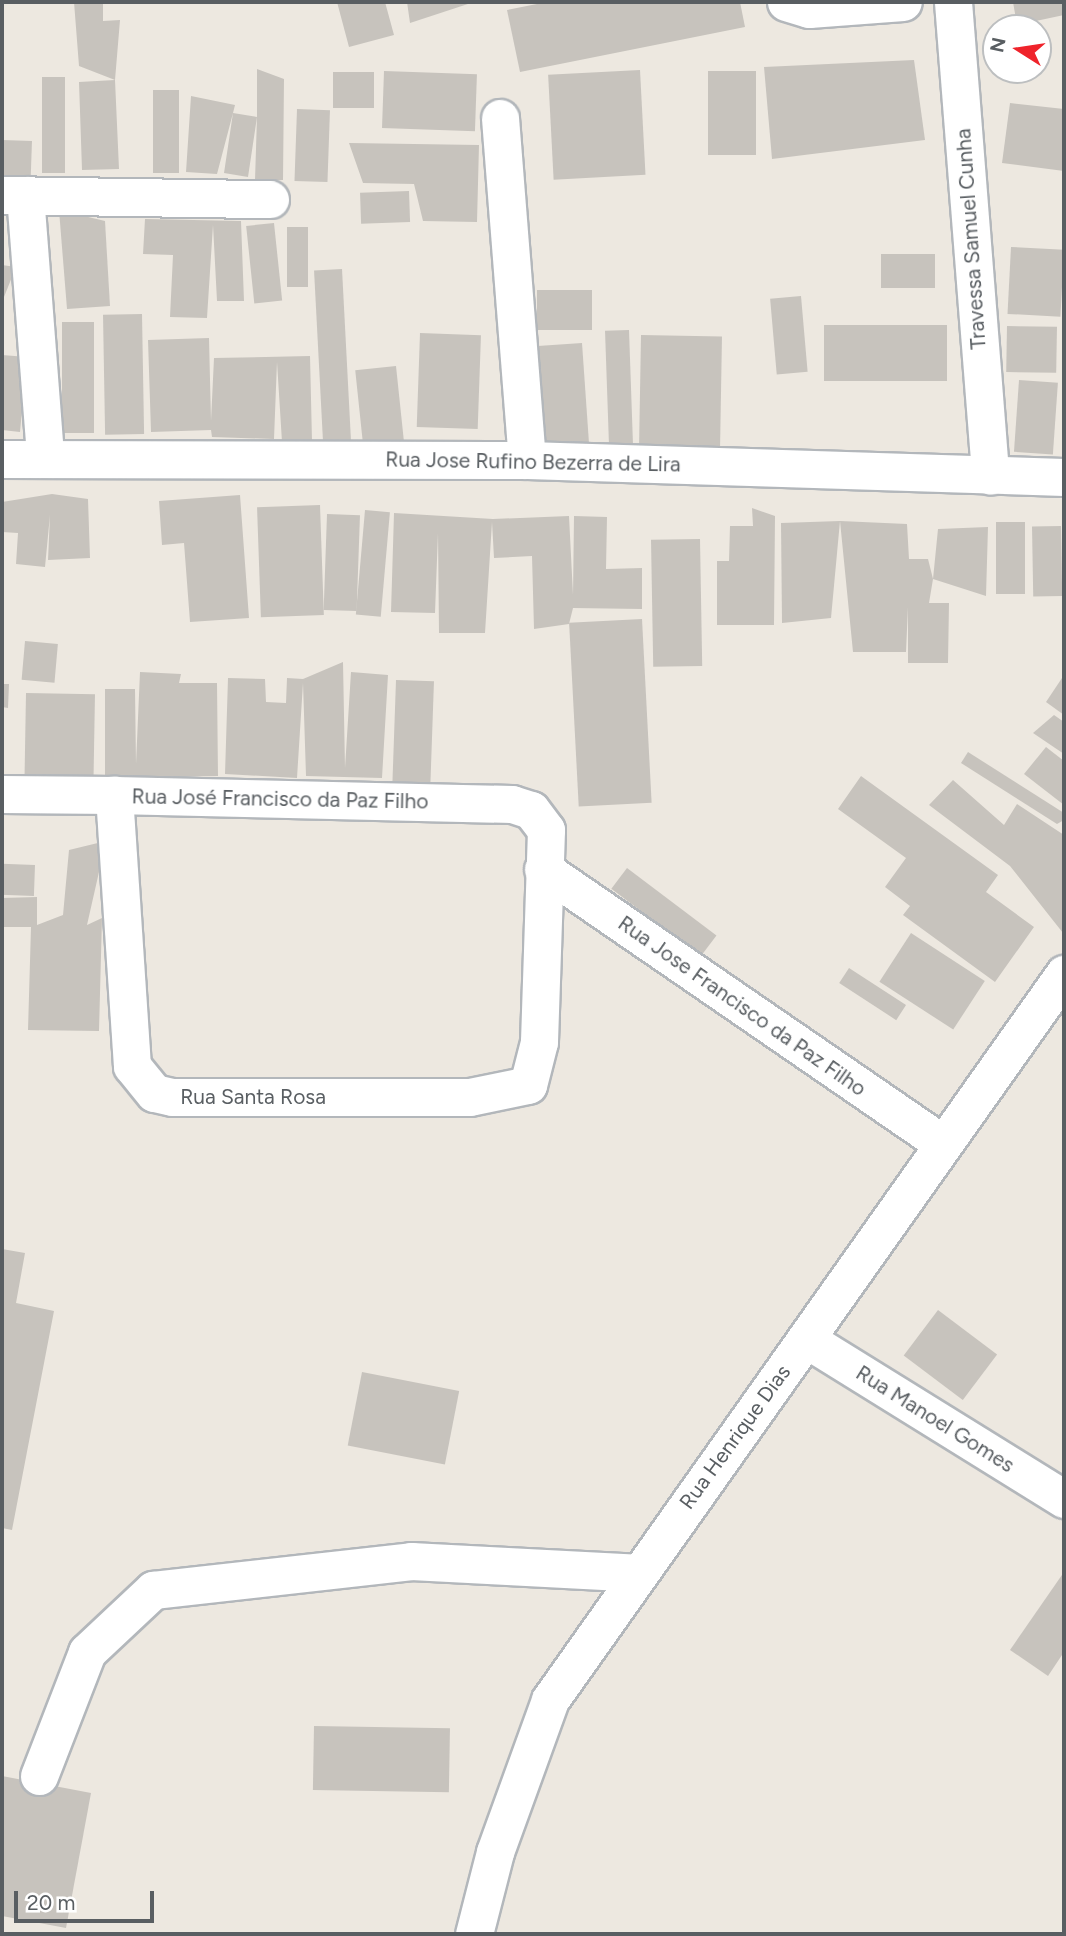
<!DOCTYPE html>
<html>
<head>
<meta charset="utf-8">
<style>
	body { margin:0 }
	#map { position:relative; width:1066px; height:1936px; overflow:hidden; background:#ede8e0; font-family:Figtree,sans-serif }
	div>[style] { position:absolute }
	.building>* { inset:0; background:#c7c3bd; transform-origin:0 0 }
	.roads { filter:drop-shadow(2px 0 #b3b7bb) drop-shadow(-2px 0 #b3b7bb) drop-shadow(0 2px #b3b7bb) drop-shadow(0 -2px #b3b7bb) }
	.street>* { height:37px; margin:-18.5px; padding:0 18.5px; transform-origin:18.5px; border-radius:18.5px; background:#fff }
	span { translate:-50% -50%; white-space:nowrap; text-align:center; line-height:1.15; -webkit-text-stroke:6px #fff; paint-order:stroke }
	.street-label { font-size:21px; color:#595e62 }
	.frame { position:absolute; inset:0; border:4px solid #595e62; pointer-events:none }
	.north { position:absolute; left:982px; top:14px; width:70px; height:70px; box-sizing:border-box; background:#fff; border:2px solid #bdbfc0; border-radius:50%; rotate:282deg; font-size:19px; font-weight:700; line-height:28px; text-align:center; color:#595e62 }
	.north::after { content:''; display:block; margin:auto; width:24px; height:32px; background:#ef232b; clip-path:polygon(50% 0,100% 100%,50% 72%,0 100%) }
	.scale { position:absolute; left:14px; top:1891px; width:140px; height:32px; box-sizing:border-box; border:4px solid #595e62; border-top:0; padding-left:9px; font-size:21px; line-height:24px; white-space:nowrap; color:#595e62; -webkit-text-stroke:5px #fff; paint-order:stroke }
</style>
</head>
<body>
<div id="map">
	<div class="building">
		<i style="clip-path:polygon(74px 2px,103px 2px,103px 21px,120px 20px,115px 80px,119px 169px,82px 170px,79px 82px,115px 80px,79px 66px)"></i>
		<i style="clip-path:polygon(337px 2px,385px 2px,394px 35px,349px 47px)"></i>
		<i style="clip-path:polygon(407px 2px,474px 2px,410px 23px)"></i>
		<i style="clip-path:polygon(547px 2px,740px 2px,745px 27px,520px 72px,507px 10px)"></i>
		<i style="clip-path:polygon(1013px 2px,1064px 2px,1064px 15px,1017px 25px)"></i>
		<i style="clip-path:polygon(914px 60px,925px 140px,772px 159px,764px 67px)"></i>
		<i style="clip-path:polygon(257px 69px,284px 79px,283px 180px,255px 180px,257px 117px,248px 177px,224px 173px,233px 113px,217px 174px,186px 172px,191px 96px,235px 105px,233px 113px,257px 117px)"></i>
		<i style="left:640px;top:70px;width:105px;height:92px;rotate:87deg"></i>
		<i style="left:384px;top:71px;width:93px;height:57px;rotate:2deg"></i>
		<i style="left:708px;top:71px;width:48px;height:84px"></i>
		<i style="left:374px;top:72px;width:36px;height:41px;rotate:90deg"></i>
		<i style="left:42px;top:77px;width:23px;height:96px"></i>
		<i style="left:153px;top:90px;width:26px;height:83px"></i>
		<i style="clip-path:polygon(1010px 103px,1064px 109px,1064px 171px,1002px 163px)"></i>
		<i style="left:297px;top:109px;width:33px;height:72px;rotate:2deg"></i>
		<i style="left:2px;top:140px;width:30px;height:36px;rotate:2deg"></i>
		<i style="clip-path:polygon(349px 143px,479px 145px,477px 222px,423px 221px,414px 184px,363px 183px)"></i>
		<i style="left:409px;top:191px;width:31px;height:49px;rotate:88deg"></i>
		<i style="clip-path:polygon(59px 210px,105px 221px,110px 306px,67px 309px)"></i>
		<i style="clip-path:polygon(145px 219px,241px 221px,244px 301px,217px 301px,213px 225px,207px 318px,170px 317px,173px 255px,143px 254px)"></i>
		<i style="left:274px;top:223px;width:78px;height:28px;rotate:84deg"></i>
		<i style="left:287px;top:227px;width:21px;height:60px"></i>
		<i style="left:1011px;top:247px;width:53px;height:67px;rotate:3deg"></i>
		<i style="left:935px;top:254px;width:34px;height:54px;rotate:90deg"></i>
		<i style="clip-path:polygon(2px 265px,16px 267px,2px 302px)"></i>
		<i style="left:342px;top:269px;width:177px;height:28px;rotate:87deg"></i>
		<i style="left:537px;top:290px;width:55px;height:40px"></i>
		<i style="left:801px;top:296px;width:76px;height:31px;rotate:85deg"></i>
		<i style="left:142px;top:314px;width:120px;height:39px;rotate:89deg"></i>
		<i style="left:62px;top:322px;width:32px;height:111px"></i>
		<i style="left:824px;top:325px;width:123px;height:56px"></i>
		<i style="left:1007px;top:326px;width:50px;height:46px;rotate:1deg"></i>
		<i style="left:629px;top:330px;width:119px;height:24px;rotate:88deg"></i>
		<i style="left:420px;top:333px;width:61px;height:94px;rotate:2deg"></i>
		<i style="left:641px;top:335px;width:81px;height:111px;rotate:1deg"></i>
		<i style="clip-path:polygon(209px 338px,211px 421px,214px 358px,310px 356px,312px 441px,282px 442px,277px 362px,274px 439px,212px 437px,211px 430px,151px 432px,148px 340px)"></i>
		<i style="left:582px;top:343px;width:101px;height:48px;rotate:86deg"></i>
		<i style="clip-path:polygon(2px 355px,27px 357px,20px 432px,2px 430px)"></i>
		<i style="left:396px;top:366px;width:77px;height:41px;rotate:84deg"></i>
		<i style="left:1019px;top:380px;width:39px;height:72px;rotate:4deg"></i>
		<i style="clip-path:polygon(52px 494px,88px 499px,90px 558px,48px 560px,50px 515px,45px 567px,16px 564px,18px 533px,2px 532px,2px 502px)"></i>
		<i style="clip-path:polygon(240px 495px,249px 618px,190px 622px,184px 543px,162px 545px,159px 501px)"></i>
		<i style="left:320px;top:505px;width:110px;height:63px;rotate:88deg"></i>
		<i style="clip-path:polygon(752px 508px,775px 516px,774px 625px,717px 625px,717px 561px,729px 561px,730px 526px,753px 526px)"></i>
		<i style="left:365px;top:510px;width:25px;height:105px;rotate:5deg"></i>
		<i style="clip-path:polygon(394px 513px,493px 519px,569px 516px,573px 595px,574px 516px,607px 517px,606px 569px,642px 568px,642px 609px,573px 608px,569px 624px,534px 629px,532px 556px,494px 558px,492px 522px,485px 633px,439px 633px,438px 533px,435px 613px,391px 612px)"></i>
		<i style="left:327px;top:514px;width:33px;height:96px;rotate:2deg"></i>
		<i style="clip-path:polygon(840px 521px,831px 618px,782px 623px,781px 523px)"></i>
		<i style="clip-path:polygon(840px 521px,907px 524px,909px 559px,928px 559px,933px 579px,938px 529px,988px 527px,986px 596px,933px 579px,929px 603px,949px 603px,948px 663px,908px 663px,908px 607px,906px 652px,853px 652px)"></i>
		<i style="left:996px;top:522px;width:29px;height:72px"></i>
		<i style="left:1061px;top:526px;width:70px;height:29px;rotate:89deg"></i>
		<i style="left:700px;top:539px;width:127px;height:49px;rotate:89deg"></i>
		<i style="left:642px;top:619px;width:184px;height:73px;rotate:87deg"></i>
		<i style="left:25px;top:641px;width:33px;height:39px;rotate:5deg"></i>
		<i style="clip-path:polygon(343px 662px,345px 768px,351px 672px,388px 675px,382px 778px,306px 776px,303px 683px,297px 778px,225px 774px,228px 678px,265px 679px,266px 702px,286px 703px,287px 678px,303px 679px)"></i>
		<i style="clip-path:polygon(140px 672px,181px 674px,179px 683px,217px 683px,218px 776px,105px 778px,105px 689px,135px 689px,136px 764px)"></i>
		<i style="clip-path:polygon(1064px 675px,1064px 715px,1046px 702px)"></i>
		<i style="left:396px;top:680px;width:38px;height:105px;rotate:2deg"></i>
		<i style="clip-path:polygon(2px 684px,9px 684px,8px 708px,2px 707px)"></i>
		<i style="left:26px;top:693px;width:69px;height:89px;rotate:1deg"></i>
		<i style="clip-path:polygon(1054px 715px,1064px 722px,1064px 754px,1033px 733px)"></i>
		<i style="clip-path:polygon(1046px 747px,1064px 761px,1064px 805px,1024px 774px)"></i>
		<i style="clip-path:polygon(968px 752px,1064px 813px,1064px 820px,1057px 824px,961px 763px)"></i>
		<i style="clip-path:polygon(861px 776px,998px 875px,986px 892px,1034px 927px,995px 982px,903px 915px,910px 906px,885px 887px,906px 858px,838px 809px)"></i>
		<i style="clip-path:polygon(953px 780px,1004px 825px,1017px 804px,1064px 835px,1063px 933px,1010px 866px,929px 805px)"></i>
		<i style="clip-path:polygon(106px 841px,87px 925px,102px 918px,99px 1031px,28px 1030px,31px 927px,2px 927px,2px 898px,37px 897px,37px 925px,63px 915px,69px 850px)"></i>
		<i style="left:35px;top:865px;width:31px;height:33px;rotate:92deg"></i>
		<i style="left:627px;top:868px;width:112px;height:26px;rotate:37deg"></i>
		<i style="left:911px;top:933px;width:88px;height:58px;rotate:33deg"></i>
		<i style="left:849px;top:968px;width:68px;height:18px;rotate:33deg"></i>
		<i style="clip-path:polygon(2px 1249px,25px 1253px,16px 1303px,54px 1311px,12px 1530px,2px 1528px)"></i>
		<i style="left:938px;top:1310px;width:74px;height:57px;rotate:37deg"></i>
		<i style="left:362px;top:1372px;width:99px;height:75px;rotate:11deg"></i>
		<i style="clip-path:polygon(1064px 1572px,1064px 1652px,1048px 1676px,1010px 1650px)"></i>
		<i style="left:314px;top:1726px;width:136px;height:64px;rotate:1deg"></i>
		<i style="clip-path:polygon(2px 1776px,91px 1793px,66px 1928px,2px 1916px)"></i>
	</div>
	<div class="roads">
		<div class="street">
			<i style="left:786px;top:2px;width:24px;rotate:17deg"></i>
			<i style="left:809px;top:9px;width:94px;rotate:-4.3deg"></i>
			<i style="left:953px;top:2px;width:475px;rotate:85.5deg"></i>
			<i style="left:500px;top:118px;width:343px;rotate:85.5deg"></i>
			<i style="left:2px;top:195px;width:268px;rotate:0.9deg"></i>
			<i style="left:25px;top:195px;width:263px;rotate:85.6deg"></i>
			<i style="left:2px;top:459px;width:525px;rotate:0.11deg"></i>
			<i style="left:527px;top:460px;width:537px;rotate:1.81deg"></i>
			<i style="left:2px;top:794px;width:112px;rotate:0.5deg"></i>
			<i style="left:114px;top:795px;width:398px;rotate:1.3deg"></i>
			<i style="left:512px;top:804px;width:20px;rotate:18deg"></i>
			<i style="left:531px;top:810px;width:25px;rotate:53deg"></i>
			<i style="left:546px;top:830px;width:212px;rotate:91.9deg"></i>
			<i style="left:539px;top:1042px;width:44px;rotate:104.3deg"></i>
			<i style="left:528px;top:1085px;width:59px;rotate:168.3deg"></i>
			<i style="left:470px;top:1097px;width:298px;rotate:180deg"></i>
			<i style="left:172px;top:1097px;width:18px;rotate:-167deg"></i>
			<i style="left:154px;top:1093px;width:35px;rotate:-129deg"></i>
			<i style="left:132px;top:1066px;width:272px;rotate:-93.8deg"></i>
			<i style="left:543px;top:869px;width:483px;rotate:34.5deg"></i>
			<i style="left:806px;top:1339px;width:304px;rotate:31.8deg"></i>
			<i style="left:39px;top:1776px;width:133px;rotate:-68.8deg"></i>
			<i style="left:87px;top:1652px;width:91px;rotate:-43.2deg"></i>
			<i style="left:153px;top:1590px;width:260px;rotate:-6.4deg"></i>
			<i style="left:411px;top:1561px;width:226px;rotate:3deg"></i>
			<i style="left:474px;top:1934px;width:85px;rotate:-75.6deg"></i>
			<i style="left:495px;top:1852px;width:162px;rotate:-70.1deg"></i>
			<i style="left:550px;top:1700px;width:890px;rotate:-54.7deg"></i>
		</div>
	</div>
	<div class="street-label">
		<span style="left:971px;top:239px;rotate:-94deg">Travessa Samuel Cunha</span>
		<span style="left:533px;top:462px;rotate:1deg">Rua Jose Rufino Bezerra de Lira</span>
		<span style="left:280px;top:799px;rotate:1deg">Rua José Francisco da Paz Filho</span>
		<span style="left:742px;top:1006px;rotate:35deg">Rua Jose Francisco da Paz Filho</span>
		<span style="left:253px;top:1097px">Rua Santa Rosa</span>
		<span style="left:935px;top:1419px;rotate:32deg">Rua Manoel Gomes</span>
		<span style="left:735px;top:1437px;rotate:-54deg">Rua Henrique Dias</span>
	</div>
	<div class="frame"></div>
	<div class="north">N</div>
	<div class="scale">20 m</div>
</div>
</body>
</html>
